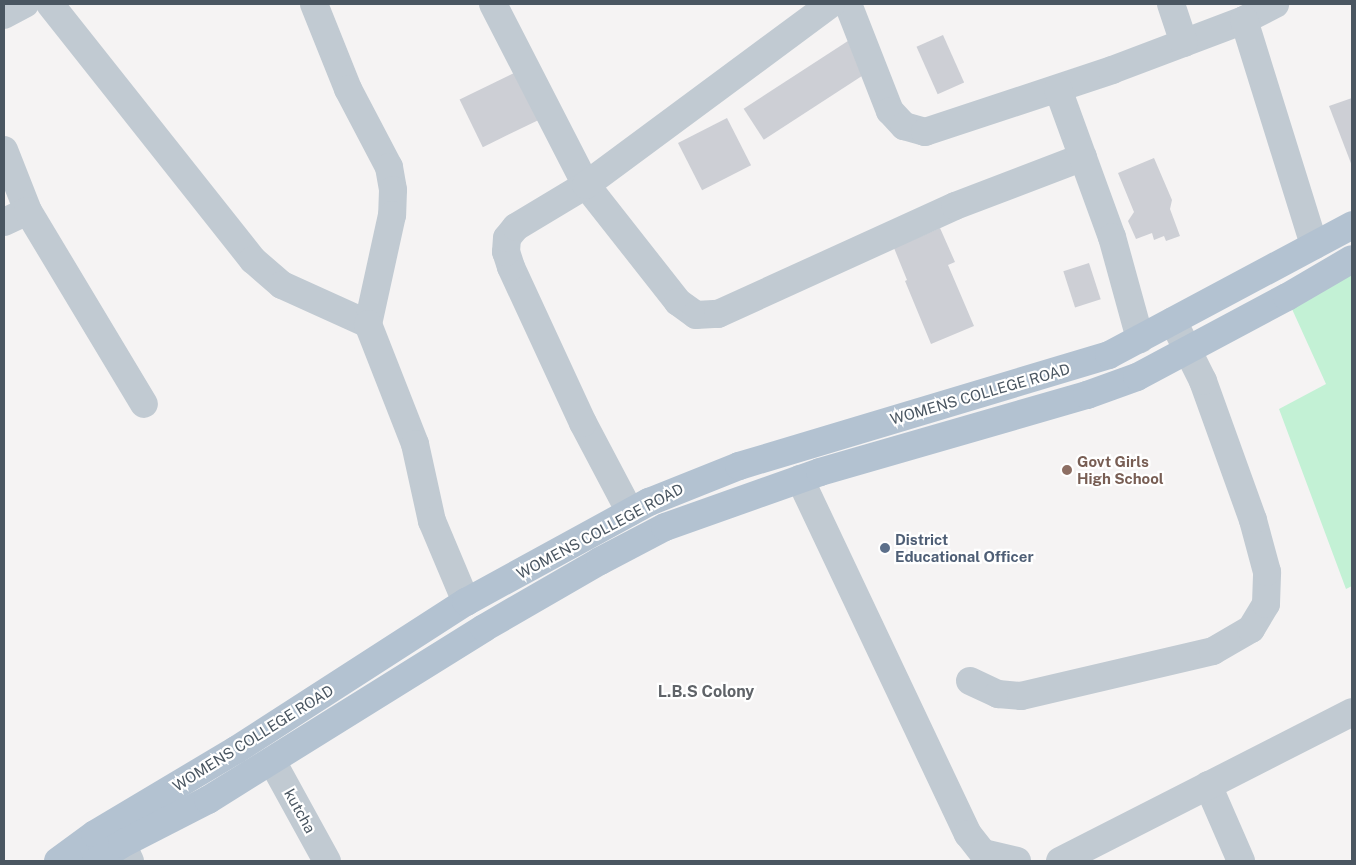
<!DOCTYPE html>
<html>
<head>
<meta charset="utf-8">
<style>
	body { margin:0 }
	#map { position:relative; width:1356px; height:865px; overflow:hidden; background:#f5f3f3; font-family:"Public Sans",sans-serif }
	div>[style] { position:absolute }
	.green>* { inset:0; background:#c3f1d5 }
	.building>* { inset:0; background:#cdcfd5; transform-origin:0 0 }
	.minor>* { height:28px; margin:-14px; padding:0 14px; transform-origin:14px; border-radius:14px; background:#c1cad2 }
	.major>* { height:28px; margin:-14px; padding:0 14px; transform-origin:14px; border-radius:14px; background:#b3c2d1 }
	.dots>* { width:14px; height:14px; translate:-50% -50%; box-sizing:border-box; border:2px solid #fff; border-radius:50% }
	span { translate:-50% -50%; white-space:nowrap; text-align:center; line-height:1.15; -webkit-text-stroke:4.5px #fff; paint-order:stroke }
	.street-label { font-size:15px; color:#4a5661 }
	.education-label { font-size:15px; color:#785e54; font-weight:700 }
	.left { translate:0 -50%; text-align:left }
	.service-label { font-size:15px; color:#4e5e75; font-weight:700 }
	.neighbourhood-label { font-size:16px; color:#5f6368; font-weight:700 }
	.frame { position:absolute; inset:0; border:5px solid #4a5661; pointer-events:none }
</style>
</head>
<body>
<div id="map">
	<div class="green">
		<i style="clip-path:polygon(1352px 254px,1352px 586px,1346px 589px,1279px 409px,1326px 384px,1287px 298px)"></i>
	</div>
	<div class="building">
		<i style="left:943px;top:35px;width:52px;height:29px;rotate:66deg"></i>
		<i style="left:851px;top:39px;width:37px;height:128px;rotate:57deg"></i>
		<i style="left:518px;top:71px;width:53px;height:65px;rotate:64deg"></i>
		<i style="clip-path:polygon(1352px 98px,1352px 166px,1329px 106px)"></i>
		<i style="left:727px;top:118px;width:53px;height:55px;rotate:63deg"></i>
		<i style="clip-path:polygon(1154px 158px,1172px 200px,1170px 209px,1180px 236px,1166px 241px,1164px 236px,1154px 240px,1152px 233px,1136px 239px,1128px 221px,1134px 212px,1118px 173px)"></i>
		<i style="clip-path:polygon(940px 228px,955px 262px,948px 265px,974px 326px,931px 344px,905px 281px,907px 280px,894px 248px)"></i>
		<i style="left:1089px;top:263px;width:38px;height:27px;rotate:72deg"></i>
	</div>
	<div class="minor">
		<i style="left:50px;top:4px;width:327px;rotate:51.6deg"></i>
		<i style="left:253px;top:260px;width:38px;rotate:41deg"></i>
		<i style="left:282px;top:285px;width:94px;rotate:24.4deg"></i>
		<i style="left:314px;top:4px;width:92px;rotate:68.2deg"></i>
		<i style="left:348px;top:89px;width:88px;rotate:62.3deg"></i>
		<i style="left:389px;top:167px;width:23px;rotate:80deg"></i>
		<i style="left:393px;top:190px;width:25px;rotate:92deg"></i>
		<i style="left:392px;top:215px;width:112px;rotate:102.4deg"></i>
		<i style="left:368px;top:324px;width:129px;rotate:68.6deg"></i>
		<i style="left:415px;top:444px;width:79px;rotate:77.6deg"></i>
		<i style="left:432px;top:521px;width:88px;rotate:67.2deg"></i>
		<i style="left:493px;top:4px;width:203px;rotate:62.8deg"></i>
		<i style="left:586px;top:185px;width:149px;rotate:51.8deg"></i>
		<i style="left:678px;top:302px;width:22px;rotate:36deg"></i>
		<i style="left:696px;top:315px;width:22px;rotate:-3deg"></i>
		<i style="left:718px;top:314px;width:260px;rotate:-24.5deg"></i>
		<i style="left:955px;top:206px;width:137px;rotate:-20.9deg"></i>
		<i style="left:848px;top:4px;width:115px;rotate:68.6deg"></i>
		<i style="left:890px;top:111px;width:21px;rotate:47deg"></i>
		<i style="left:904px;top:126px;width:22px;rotate:16deg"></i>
		<i style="left:925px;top:132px;width:197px;rotate:-18.3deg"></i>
		<i style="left:1112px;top:70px;width:141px;rotate:-20.7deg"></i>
		<i style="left:1244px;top:20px;width:35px;rotate:-27deg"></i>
		<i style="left:1171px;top:4px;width:41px;rotate:71.6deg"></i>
		<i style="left:4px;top:15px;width:24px;rotate:-28deg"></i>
		<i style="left:1244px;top:20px;width:236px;rotate:72.7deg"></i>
		<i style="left:1058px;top:89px;width:158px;rotate:70deg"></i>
		<i style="left:1112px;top:237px;width:106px;rotate:74.6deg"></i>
		<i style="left:4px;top:150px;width:66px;rotate:68.5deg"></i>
		<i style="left:4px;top:222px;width:26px;rotate:-25deg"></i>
		<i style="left:28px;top:211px;width:225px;rotate:59deg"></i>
		<i style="left:800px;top:479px;width:393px;rotate:64.7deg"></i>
		<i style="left:968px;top:834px;width:24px;rotate:52deg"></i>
		<i style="left:983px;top:853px;width:35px;rotate:13deg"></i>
		<i style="left:630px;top:512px;width:101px;rotate:-117.8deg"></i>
		<i style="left:583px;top:423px;width:172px;rotate:-114.8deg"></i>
		<i style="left:511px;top:267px;width:16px;rotate:-108deg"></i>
		<i style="left:506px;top:252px;width:14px;rotate:-86deg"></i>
		<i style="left:507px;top:238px;width:14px;rotate:-51deg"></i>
		<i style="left:516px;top:227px;width:82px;rotate:-31deg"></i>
		<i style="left:586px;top:185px;width:305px;rotate:-36.5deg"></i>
		<i style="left:970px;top:681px;width:31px;rotate:25deg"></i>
		<i style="left:998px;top:694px;width:23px;rotate:5deg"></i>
		<i style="left:1021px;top:696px;width:197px;rotate:-13.2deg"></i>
		<i style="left:1213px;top:651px;width:44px;rotate:-30.1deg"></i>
		<i style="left:1251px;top:629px;width:29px;rotate:-59deg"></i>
		<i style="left:1266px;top:604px;width:32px;rotate:-88deg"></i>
		<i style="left:1267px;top:572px;width:54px;rotate:-105.1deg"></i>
		<i style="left:1253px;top:520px;width:148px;rotate:-109.8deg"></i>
		<i style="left:1203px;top:381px;width:67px;rotate:-116.6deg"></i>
		<i style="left:272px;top:761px;width:114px;rotate:61.2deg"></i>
		<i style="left:1208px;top:785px;width:83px;rotate:66.5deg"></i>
		<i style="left:122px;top:844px;width:19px;rotate:65deg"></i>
		<i style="left:1060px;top:861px;width:328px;rotate:-27deg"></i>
	</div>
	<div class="major">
		<i style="left:58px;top:861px;width:46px;rotate:-36.1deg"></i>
		<i style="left:95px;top:834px;width:164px;rotate:-30.8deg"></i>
		<i style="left:236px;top:750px;width:274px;rotate:-32.8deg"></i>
		<i style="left:466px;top:602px;width:209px;rotate:-28.7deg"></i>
		<i style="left:649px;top:502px;width:97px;rotate:-21.8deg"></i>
		<i style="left:739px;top:466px;width:386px;rotate:-16.7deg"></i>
		<i style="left:1109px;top:355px;width:276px;rotate:-28.1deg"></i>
		<i style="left:96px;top:861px;width:31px;rotate:-33deg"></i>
		<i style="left:122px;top:844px;width:97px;rotate:-27.1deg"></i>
		<i style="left:208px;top:800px;width:325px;rotate:-31.9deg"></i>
		<i style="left:484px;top:628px;width:134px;rotate:-30deg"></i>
		<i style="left:600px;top:561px;width:73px;rotate:-27.6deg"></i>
		<i style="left:665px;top:527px;width:164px;rotate:-19.5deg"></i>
		<i style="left:820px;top:472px;width:278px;rotate:-16.1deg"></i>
		<i style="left:1087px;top:395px;width:53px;rotate:-19.8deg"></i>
		<i style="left:1137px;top:377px;width:170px;rotate:-28.1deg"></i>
		<i style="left:1287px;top:297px;width:75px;rotate:-30.3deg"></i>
	</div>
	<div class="dots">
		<i style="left:1067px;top:470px;background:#8d6e63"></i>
		<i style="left:885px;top:548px;background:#5c6f8a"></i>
	</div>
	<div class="street-label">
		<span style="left:980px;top:394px;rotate:-16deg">WOMENS COLLEGE ROAD</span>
		<span style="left:600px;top:531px;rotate:-28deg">WOMENS COLLEGE ROAD</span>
		<span style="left:253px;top:738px;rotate:-32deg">WOMENS COLLEGE ROAD</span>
		<span style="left:300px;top:811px;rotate:61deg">kutcha</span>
	</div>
	<div class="education-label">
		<span class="left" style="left:1077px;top:470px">Govt Girls<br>High School</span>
	</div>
	<div class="service-label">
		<span class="left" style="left:895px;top:548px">District<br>Educational Officer</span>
	</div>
	<div class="neighbourhood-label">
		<span style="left:706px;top:692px">L.B.S Colony</span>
	</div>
	<div class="frame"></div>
</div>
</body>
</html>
